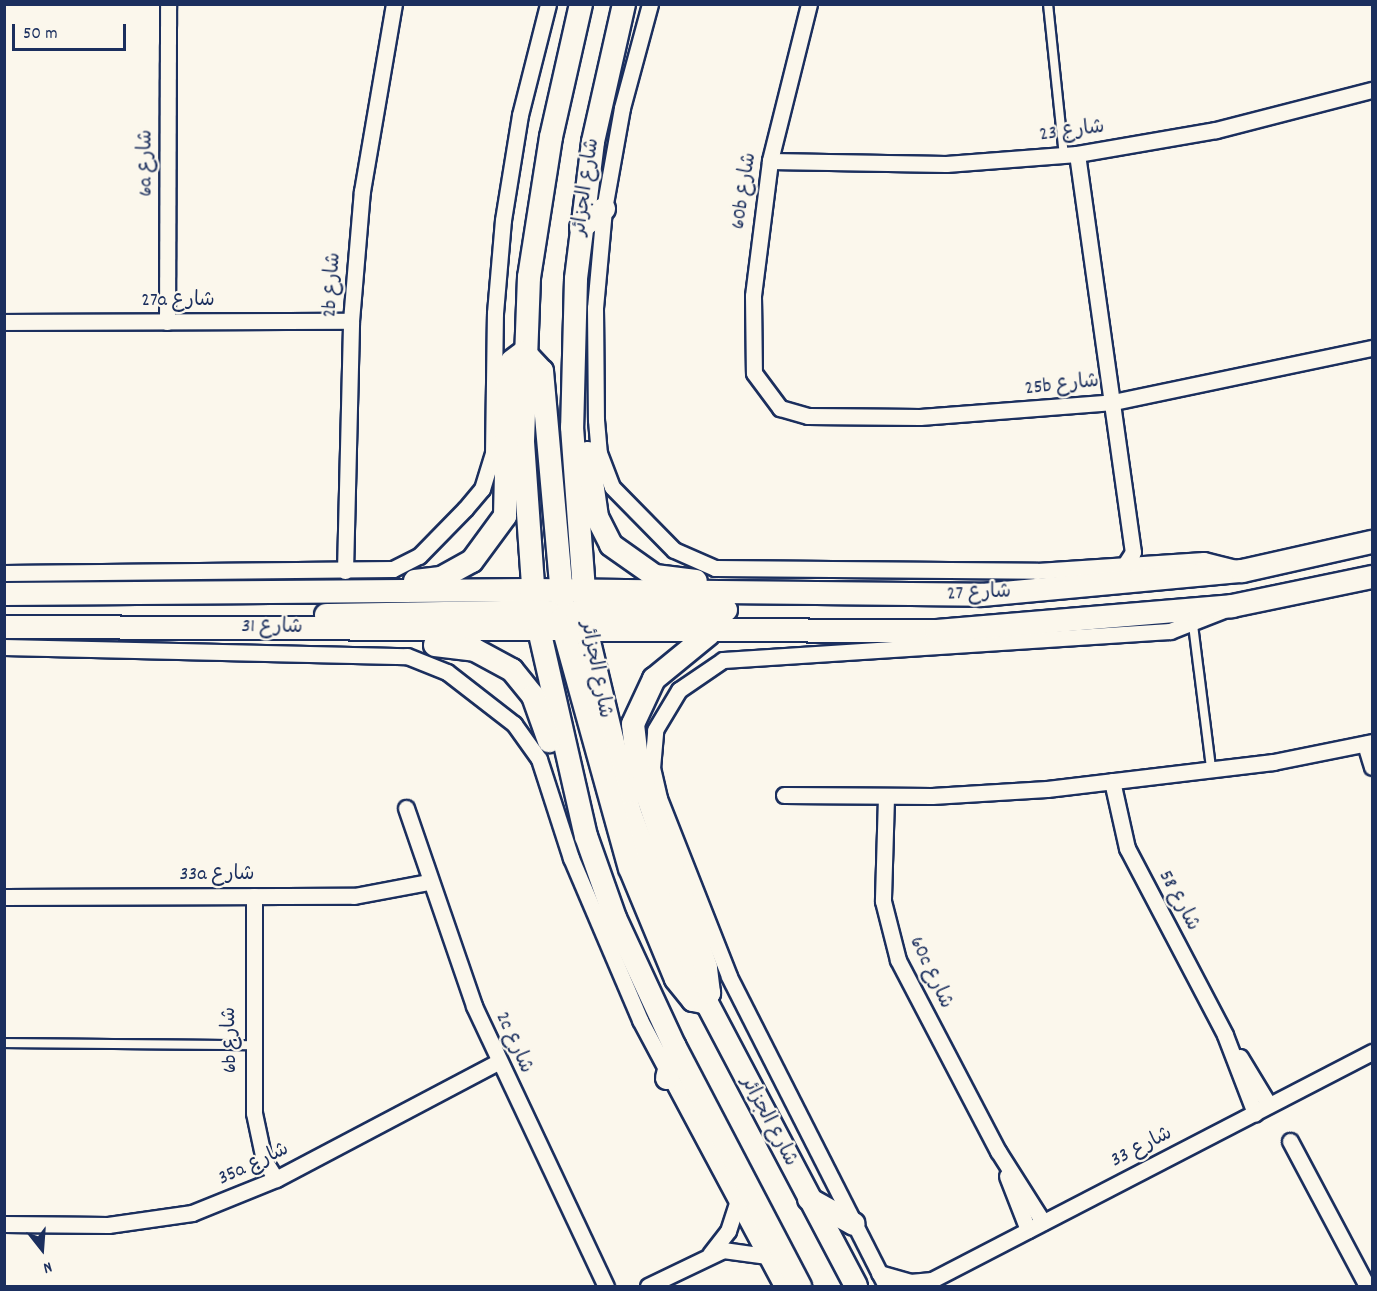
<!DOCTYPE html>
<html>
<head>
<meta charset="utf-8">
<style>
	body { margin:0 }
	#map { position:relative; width:1377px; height:1291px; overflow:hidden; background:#fbf7ec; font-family:Dekko,"Playpen Sans Arabic",sans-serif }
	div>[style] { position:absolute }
	.roads { filter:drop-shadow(2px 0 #1b2f5e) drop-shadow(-2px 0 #1b2f5e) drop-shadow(0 2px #1b2f5e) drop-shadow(0 -2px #1b2f5e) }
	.lane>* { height:8px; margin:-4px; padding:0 4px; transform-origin:4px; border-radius:4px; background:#fbf7ec }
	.street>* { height:15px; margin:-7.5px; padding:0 7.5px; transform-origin:7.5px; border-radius:7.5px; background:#fbf7ec }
	.secondary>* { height:22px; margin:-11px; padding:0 11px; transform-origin:11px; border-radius:11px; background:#fbf7ec }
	span { translate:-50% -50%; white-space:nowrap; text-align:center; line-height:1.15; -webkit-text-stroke:4.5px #fbf7ec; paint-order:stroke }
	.street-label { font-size:20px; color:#1b2f5e }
	.frame { position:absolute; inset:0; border:6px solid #1b2f5e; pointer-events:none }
	.north { position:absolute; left:12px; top:1219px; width:60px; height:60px; -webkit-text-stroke:4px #fbf7ec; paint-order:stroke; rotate:163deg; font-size:16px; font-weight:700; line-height:24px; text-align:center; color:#1b2f5e }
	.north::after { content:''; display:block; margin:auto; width:21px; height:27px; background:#1b2f5e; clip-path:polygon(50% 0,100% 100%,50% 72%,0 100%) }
	.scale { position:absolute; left:12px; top:24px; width:114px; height:27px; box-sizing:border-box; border:3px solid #1b2f5e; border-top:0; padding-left:8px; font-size:18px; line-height:21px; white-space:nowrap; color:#1b2f5e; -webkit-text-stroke:4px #fbf7ec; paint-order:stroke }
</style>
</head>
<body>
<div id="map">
	<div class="roads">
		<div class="lane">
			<i style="left:1048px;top:4px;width:152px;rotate:84deg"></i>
			<i style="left:1193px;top:625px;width:144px;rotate:82.8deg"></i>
			<i style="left:4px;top:1043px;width:247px;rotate:0.5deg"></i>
		</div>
		<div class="street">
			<i style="left:650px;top:4px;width:108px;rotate:105.1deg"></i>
			<i style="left:622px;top:108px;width:103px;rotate:100.1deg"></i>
			<i style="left:604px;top:209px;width:99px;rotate:95.2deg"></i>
			<i style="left:595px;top:308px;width:112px;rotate:89.5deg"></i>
			<i style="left:596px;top:420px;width:33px;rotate:85deg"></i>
			<i style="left:599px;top:453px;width:36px;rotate:69deg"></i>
			<i style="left:612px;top:487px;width:88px;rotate:45.5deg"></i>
			<i style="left:674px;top:550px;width:45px;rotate:23.7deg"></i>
			<i style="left:715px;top:568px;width:322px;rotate:0.5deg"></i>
			<i style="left:1037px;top:571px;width:167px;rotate:-3.8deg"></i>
			<i style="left:1204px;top:560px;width:36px;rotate:14deg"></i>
			<i style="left:809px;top:4px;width:162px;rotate:104deg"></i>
			<i style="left:770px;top:161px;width:136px;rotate:97.2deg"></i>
			<i style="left:753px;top:296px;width:77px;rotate:89.3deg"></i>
			<i style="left:754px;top:373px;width:44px;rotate:53.4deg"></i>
			<i style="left:780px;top:408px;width:29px;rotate:16deg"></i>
			<i style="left:808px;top:416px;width:112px;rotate:0.5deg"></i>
			<i style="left:920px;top:417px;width:194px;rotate:-4.4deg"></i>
			<i style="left:1113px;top:402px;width:265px;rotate:-11.8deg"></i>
			<i style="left:1077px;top:154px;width:402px;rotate:82deg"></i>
			<i style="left:1133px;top:552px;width:17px;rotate:123deg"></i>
			<i style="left:770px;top:161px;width:176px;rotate:1deg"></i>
			<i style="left:946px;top:164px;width:131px;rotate:-4.4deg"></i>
			<i style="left:1077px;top:154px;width:141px;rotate:-9.8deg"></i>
			<i style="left:1216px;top:130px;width:161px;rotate:-14.4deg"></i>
			<i style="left:4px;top:322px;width:347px;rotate:-0.2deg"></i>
			<i style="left:167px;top:322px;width:318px;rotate:-89.8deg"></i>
			<i style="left:345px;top:571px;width:250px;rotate:-88.6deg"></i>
			<i style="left:351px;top:321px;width:130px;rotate:-85.2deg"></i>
			<i style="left:362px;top:191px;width:190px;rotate:-80.3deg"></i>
			<i style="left:4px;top:573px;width:389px;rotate:-0.6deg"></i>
			<i style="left:393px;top:569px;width:29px;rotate:-27deg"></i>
			<i style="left:419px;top:556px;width:66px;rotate:-45.6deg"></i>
			<i style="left:465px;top:509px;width:26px;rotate:-50deg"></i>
			<i style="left:482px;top:489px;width:37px;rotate:-73deg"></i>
			<i style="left:493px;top:454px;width:141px;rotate:-89.2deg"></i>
			<i style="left:495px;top:313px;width:93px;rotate:-85.1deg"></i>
			<i style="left:503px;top:220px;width:106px;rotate:-80.8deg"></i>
			<i style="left:520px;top:115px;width:114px;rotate:-75.8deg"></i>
			<i style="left:4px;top:647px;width:403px;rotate:1.3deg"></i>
			<i style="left:407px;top:656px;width:43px;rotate:21.8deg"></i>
			<i style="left:447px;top:672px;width:85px;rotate:37.8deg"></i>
			<i style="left:514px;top:724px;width:43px;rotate:54.5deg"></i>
			<i style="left:539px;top:759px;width:104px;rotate:72.1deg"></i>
			<i style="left:571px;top:858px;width:176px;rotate:66.9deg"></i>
			<i style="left:640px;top:1020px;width:302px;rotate:61.9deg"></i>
			<i style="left:1365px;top:744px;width:24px;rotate:73deg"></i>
			<i style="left:1112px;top:781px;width:69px;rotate:77.4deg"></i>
			<i style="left:1127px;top:848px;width:211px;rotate:62.3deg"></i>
			<i style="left:1225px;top:1035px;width:84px;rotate:69deg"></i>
			<i style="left:784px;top:795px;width:148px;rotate:0.4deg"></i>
			<i style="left:932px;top:796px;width:115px;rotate:-3.5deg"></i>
			<i style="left:1047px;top:789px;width:228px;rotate:-6.8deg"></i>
			<i style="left:1273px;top:762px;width:101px;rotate:-11.4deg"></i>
			<i style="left:886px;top:797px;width:104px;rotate:91.7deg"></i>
			<i style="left:883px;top:901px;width:61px;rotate:75.7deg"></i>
			<i style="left:898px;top:960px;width:216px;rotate:62.4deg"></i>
			<i style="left:998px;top:1151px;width:84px;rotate:57.6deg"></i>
			<i style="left:406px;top:808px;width:209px;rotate:71deg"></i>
			<i style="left:474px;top:1006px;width:310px;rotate:64.8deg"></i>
			<i style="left:254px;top:896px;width:217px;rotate:90deg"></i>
			<i style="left:254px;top:1113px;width:48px;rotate:78deg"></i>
			<i style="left:264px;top:1160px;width:22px;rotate:58deg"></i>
			<i style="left:4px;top:897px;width:350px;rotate:-0.2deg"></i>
			<i style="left:354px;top:896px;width:75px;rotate:-10.7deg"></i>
			<i style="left:1240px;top:1057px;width:56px;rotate:58.9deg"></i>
			<i style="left:1290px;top:1141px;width:164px;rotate:62deg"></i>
			<i style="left:1007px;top:1176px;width:58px;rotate:68.7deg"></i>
			<i style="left:4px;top:1224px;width:104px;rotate:0.6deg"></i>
			<i style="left:108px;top:1225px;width:85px;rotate:-8.1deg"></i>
			<i style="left:192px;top:1213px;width:91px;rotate:-22deg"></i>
			<i style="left:276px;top:1179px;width:251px;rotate:-27.8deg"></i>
			<i style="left:710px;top:1254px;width:29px;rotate:-52deg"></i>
			<i style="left:728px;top:1231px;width:28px;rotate:-72deg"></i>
			<i style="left:879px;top:1273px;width:32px;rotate:16deg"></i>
			<i style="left:910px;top:1282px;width:22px;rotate:-5deg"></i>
			<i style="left:932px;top:1280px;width:496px;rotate:-27.4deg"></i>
			<i style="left:648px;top:1286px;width:83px;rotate:-25.6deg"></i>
			<i style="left:723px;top:1250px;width:43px;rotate:7.9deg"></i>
			<i style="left:886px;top:1286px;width:347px;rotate:-116.9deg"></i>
			<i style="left:729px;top:976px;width:191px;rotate:-111.5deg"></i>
			<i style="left:659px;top:798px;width:31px;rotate:-103deg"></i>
			<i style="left:652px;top:768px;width:38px;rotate:-85deg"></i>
			<i style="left:655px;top:730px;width:47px;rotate:-59deg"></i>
			<i style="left:679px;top:690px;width:53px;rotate:-34.3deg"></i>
			<i style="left:723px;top:660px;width:448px;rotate:-3.7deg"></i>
			<i style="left:1170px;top:631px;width:55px;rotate:-21.4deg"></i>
		</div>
		<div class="secondary">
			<i style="left:581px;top:4px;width:136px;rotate:102.7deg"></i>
			<i style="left:551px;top:137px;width:142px;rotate:98.9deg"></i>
			<i style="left:529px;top:277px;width:165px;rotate:92.1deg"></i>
			<i style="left:523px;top:442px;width:170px;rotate:86deg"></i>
			<i style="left:535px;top:612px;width:230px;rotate:77.2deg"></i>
			<i style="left:586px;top:836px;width:87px;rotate:70.5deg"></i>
			<i style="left:615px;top:918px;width:142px;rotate:65.1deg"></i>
			<i style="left:675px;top:1047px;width:270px;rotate:62.4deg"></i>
			<i style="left:624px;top:4px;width:141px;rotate:102.7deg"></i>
			<i style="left:593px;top:142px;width:138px;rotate:97.1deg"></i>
			<i style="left:576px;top:279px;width:148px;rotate:91.5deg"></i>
			<i style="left:572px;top:427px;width:207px;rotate:85.8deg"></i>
			<i style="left:587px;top:633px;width:185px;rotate:76.6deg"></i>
			<i style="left:630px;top:813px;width:167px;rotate:69.3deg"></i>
			<i style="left:689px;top:969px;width:358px;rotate:62.2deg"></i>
			<i style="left:581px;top:228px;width:30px;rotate:-40deg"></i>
			<i style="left:588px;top:453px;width:65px;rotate:82deg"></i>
			<i style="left:597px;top:517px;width:31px;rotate:63deg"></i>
			<i style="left:611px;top:545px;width:54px;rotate:35.2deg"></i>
			<i style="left:655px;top:576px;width:41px;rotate:7deg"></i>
			<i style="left:415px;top:581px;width:26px;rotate:-7deg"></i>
			<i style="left:441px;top:578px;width:35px;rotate:-29deg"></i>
			<i style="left:472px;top:561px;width:56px;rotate:-53.7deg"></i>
			<i style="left:505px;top:516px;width:137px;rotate:-88.7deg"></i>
			<i style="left:508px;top:379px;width:18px;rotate:-77deg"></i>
			<i style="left:512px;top:361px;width:15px;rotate:-37deg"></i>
			<i style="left:524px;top:352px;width:26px;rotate:47deg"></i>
			<i style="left:542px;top:371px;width:235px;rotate:84.9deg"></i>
			<i style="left:4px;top:594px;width:527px;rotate:-0.43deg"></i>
			<i style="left:531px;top:590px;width:451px;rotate:0.6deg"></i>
			<i style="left:982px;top:595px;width:261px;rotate:-5.3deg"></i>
			<i style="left:1242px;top:571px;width:133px;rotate:-12.6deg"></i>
			<i style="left:326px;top:615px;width:222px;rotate:-1deg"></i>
			<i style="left:561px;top:620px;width:257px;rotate:74.5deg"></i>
			<i style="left:630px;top:868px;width:120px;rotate:67.5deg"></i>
			<i style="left:676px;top:979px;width:27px;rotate:51deg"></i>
			<i style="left:693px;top:1000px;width:10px;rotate:11deg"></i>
			<i style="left:703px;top:1002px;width:11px;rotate:-56deg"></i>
			<i style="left:709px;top:993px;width:26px;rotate:-97deg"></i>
			<i style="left:706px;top:967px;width:210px;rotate:-108.9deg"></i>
			<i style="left:638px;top:768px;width:44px;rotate:-96.5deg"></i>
			<i style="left:633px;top:724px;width:50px;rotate:-65deg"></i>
			<i style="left:654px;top:679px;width:71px;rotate:-39.3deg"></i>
			<i style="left:4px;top:627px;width:932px;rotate:0.25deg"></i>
			<i style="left:936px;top:631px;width:297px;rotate:-4.8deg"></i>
			<i style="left:1232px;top:606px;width:143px;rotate:-11.7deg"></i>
			<i style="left:539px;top:633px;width:43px;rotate:-28.9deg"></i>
			<i style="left:577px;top:612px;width:149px;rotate:-0.8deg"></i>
			<i style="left:435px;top:645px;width:40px;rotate:7.1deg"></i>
			<i style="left:475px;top:650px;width:42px;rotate:28.4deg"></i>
			<i style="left:512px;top:670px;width:33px;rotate:51deg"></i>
			<i style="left:533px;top:696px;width:48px;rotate:70.4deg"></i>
			<i style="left:667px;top:1078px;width:32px;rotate:-76deg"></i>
			<i style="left:809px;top:1199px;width:51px;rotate:29.1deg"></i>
		</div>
	</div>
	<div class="street-label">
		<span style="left:1072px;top:132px;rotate:-7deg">شارع 23</span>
		<span style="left:147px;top:163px;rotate:-90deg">6a شارع</span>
		<span style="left:587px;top:187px;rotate:-82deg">شارع الجزائر</span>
		<span style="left:745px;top:191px;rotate:-81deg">60b شارع</span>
		<span style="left:333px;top:285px;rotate:-86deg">2b شارع</span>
		<span style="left:178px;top:301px">27a شارع</span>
		<span style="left:1062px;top:386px;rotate:-6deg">25b شارع</span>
		<span style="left:979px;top:594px;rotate:-2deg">شارع 27</span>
		<span style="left:272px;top:628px;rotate:1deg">شارع 31</span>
		<span style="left:595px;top:670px;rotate:79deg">شارع الجزائر</span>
		<span style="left:217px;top:875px">33a شارع</span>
		<span style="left:1178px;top:901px;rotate:62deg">شارع 58</span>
		<span style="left:930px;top:973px;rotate:65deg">60c شارع</span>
		<span style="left:231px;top:1040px;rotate:-91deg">6b شارع</span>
		<span style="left:513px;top:1043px;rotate:66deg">2c شارع</span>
		<span style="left:768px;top:1122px;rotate:62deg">شارع الجزائر</span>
		<span style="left:1142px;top:1148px;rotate:-27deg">شارع 33</span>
		<span style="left:254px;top:1165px;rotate:-25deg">35a شارع</span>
	</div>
	<div class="frame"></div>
	<div class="north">N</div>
	<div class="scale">50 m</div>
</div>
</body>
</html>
